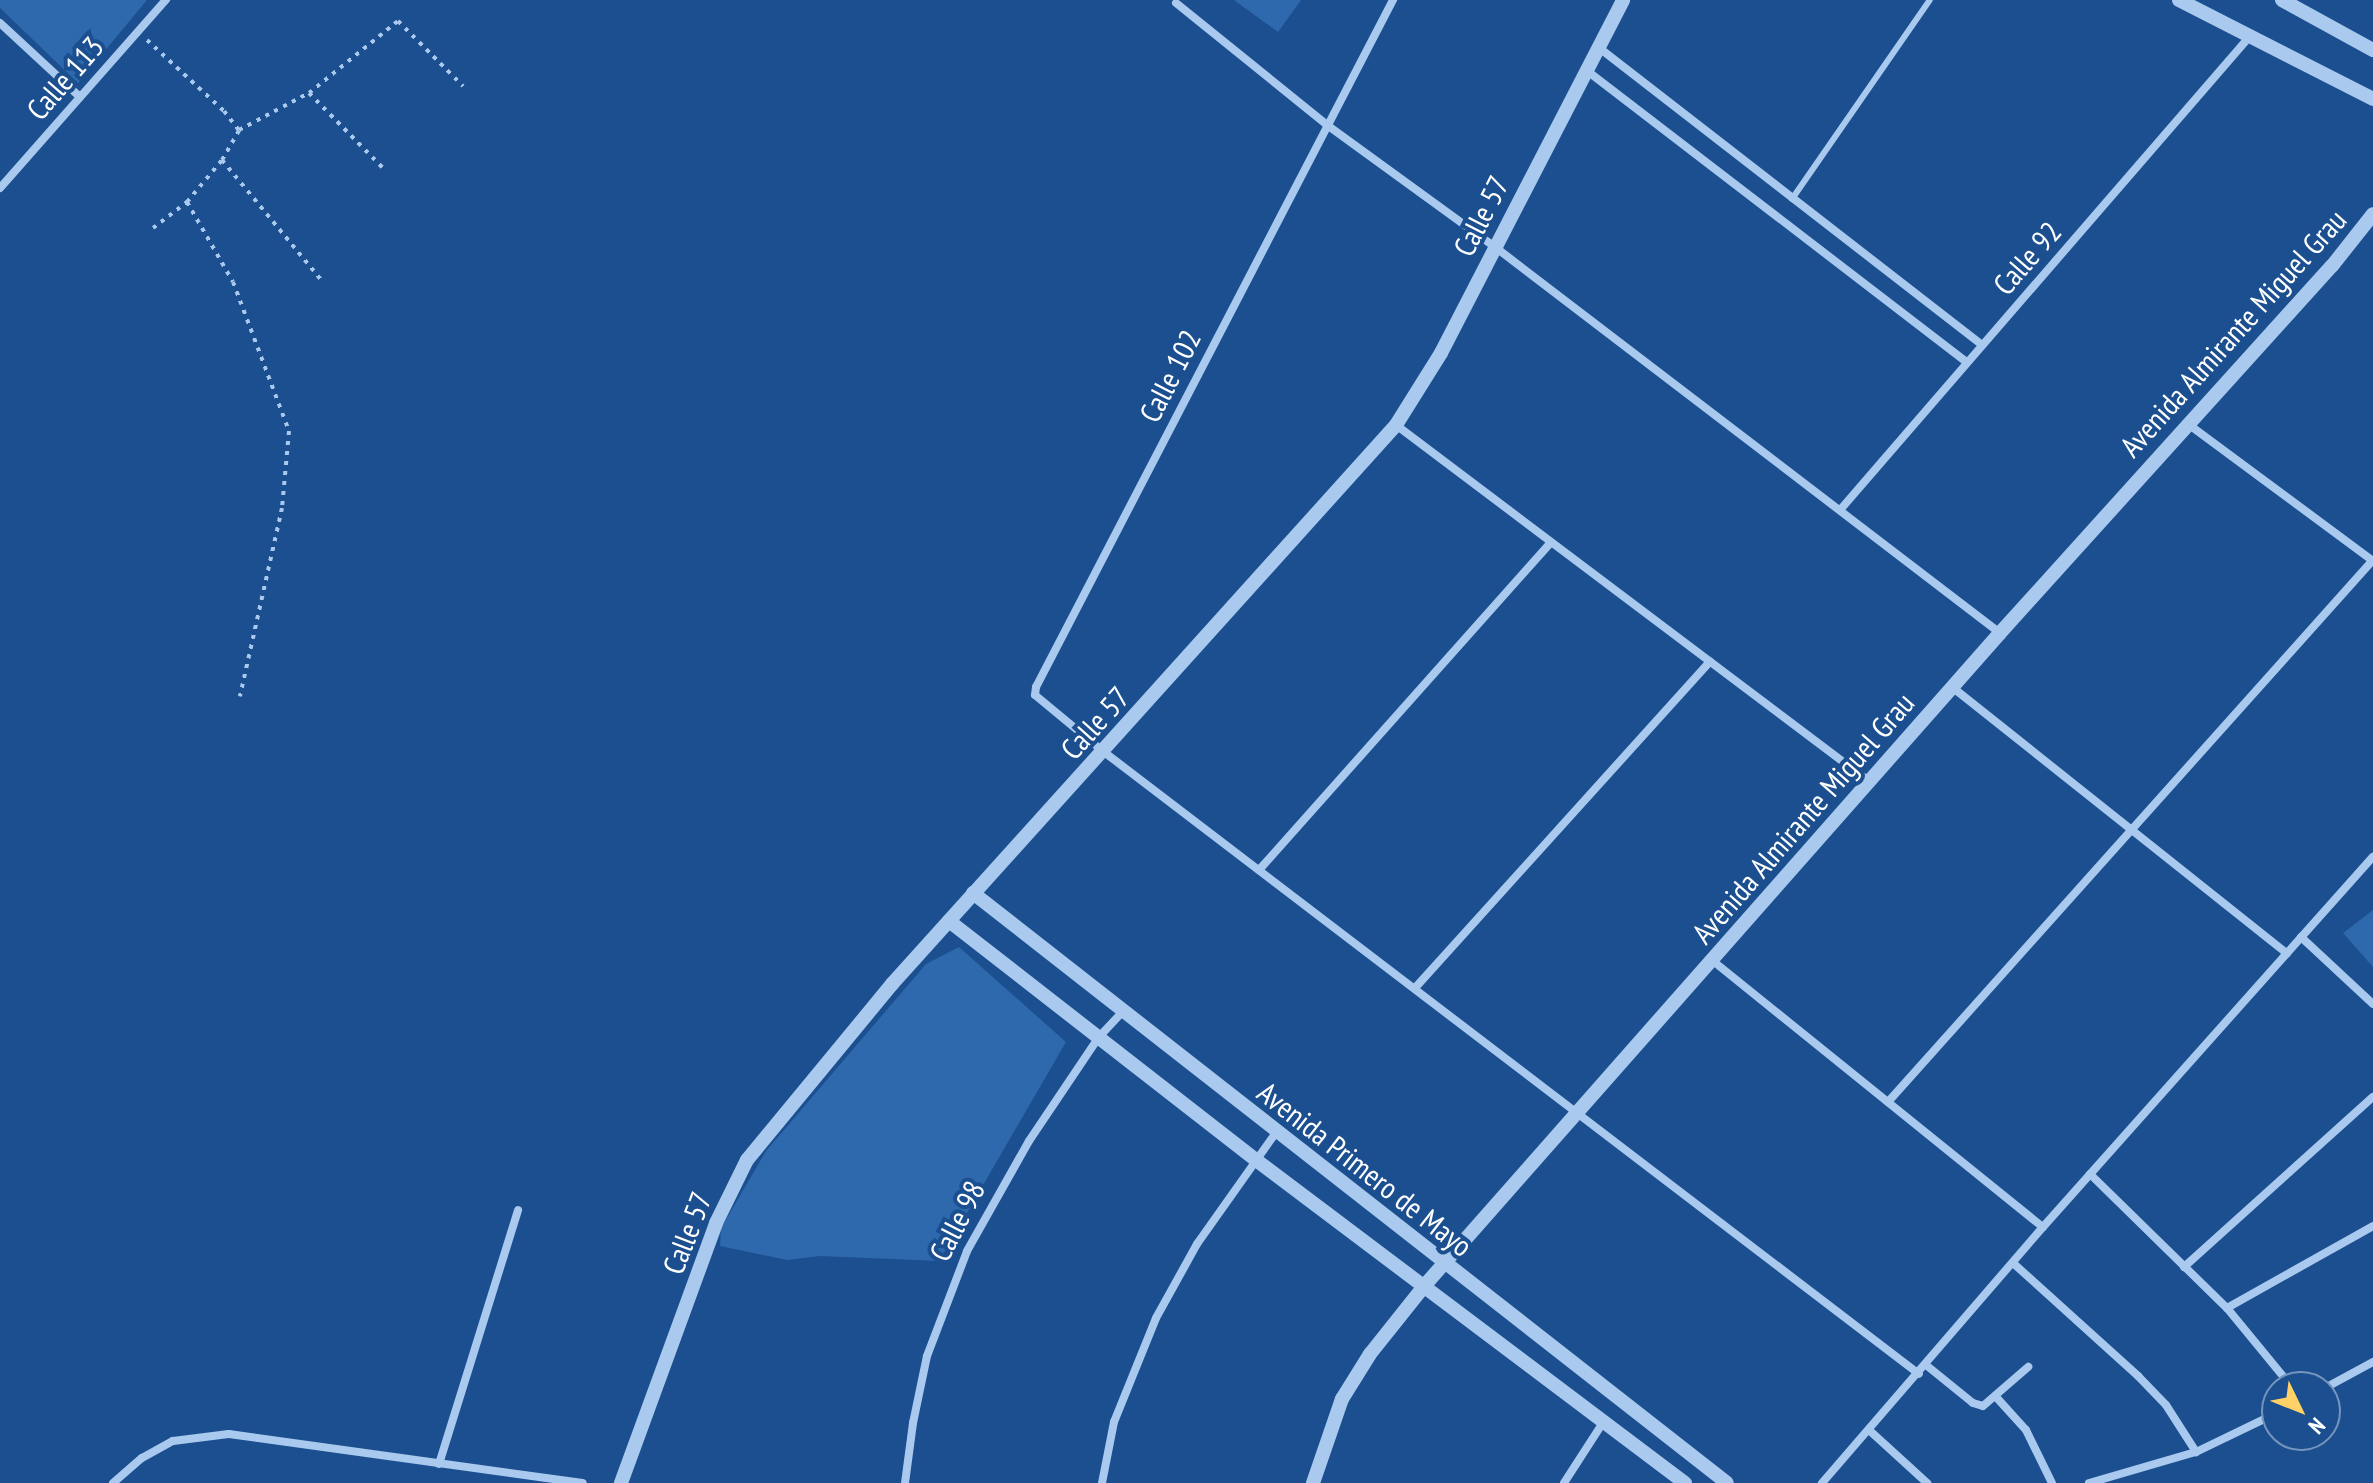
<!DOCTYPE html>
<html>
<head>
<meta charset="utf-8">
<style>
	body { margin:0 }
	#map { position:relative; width:2373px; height:1483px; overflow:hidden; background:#1b4f8f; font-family:"PT Sans Narrow",sans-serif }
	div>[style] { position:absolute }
	.green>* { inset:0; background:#2e69ad }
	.path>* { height:4px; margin-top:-2px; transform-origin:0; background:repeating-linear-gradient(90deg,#a9c9ee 0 4px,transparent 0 10px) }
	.service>* { height:6px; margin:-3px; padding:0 3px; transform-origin:3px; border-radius:3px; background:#a9c9ee }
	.minor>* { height:8px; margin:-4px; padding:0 4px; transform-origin:4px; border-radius:4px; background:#a9c9ee }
	.tertiary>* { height:14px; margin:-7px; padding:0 7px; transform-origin:7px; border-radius:7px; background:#a9c9ee }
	span { translate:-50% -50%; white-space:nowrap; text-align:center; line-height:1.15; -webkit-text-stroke:8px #1b4f8f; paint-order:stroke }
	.street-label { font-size:30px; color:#fff }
	.north { position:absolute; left:2261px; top:1371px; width:80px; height:80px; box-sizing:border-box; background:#1b4f8f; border:2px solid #7695bc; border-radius:50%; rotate:133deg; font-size:22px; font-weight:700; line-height:32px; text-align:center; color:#fff }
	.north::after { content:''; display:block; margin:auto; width:28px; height:36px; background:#ffd166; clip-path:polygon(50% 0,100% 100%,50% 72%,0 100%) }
</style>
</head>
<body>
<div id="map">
	<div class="green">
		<i style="clip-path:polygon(0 0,147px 0,78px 83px,0 8px)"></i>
		<i style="clip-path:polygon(1234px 0,1301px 0,1278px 32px)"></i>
		<i style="clip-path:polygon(2373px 910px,2373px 967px,2343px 933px)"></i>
		<i style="clip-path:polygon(959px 947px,1066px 1042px,939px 1261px,820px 1256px,787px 1260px,720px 1246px,721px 1228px,766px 1151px,926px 964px)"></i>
	</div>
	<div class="path">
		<i style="left:147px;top:40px;width:105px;rotate:42.7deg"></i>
		<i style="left:224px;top:111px;width:24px;rotate:52deg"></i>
		<i style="left:309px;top:93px;width:105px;rotate:45.4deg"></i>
		<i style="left:222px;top:160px;width:157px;rotate:50.4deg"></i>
		<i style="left:187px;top:202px;width:92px;rotate:60.1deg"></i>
		<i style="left:233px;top:282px;width:159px;rotate:69.4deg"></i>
		<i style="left:289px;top:431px;width:77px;rotate:95.2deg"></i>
		<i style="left:282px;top:508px;width:193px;rotate:102.6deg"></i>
		<i style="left:153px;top:228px;width:43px;rotate:-37.4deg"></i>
		<i style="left:187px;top:202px;width:55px;rotate:-50.2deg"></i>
		<i style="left:222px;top:160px;width:34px;rotate:-60deg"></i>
		<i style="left:239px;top:130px;width:79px;rotate:-27.9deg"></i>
		<i style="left:309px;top:93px;width:114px;rotate:-39deg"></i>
		<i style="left:398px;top:21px;width:92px;rotate:45deg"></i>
	</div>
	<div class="service">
		<i style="left:1792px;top:199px;width:242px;rotate:-55.3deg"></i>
	</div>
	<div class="minor">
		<i style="left:1393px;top:0;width:774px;rotate:117.46deg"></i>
		<i style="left:1036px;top:687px;width:8px;rotate:97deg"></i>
		<i style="left:1035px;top:695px;width:89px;rotate:39.6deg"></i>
		<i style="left:1104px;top:752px;width:1025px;rotate:37.35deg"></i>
		<i style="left:1176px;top:3px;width:194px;rotate:38.9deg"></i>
		<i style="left:1327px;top:125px;width:208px;rotate:36deg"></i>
		<i style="left:1495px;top:247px;width:636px;rotate:37.39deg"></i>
		<i style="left:0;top:23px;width:109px;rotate:42.8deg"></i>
		<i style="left:1598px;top:47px;width:486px;rotate:37.8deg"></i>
		<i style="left:1586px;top:70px;width:480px;rotate:37.5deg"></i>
		<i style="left:0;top:188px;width:251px;rotate:-48.6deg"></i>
		<i style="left:2188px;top:424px;width:230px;rotate:36.5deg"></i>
		<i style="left:1396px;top:425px;width:593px;rotate:36.99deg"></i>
		<i style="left:1840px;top:510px;width:627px;rotate:-49.14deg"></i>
		<i style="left:1952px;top:687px;width:428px;rotate:38.5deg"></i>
		<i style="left:1259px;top:870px;width:439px;rotate:-48.3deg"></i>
		<i style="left:2301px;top:937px;width:98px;rotate:42.9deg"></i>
		<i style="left:1713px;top:961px;width:424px;rotate:38.9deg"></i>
		<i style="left:1415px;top:988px;width:440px;rotate:-47.9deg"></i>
		<i style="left:1888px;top:1102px;width:726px;rotate:-48.18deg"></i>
		<i style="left:2090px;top:1174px;width:192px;rotate:44.4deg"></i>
		<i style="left:2227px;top:1308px;width:102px;rotate:50.6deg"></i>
		<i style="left:2013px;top:1263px;width:169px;rotate:42.1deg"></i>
		<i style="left:2138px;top:1376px;width:40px;rotate:46deg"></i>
		<i style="left:2166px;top:1405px;width:56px;rotate:57.4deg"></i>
		<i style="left:2184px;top:1267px;width:254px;rotate:-42deg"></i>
		<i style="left:2227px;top:1308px;width:167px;rotate:-29.3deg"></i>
		<i style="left:1926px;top:1365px;width:60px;rotate:39deg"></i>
		<i style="left:1973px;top:1403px;width:10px;rotate:17deg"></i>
		<i style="left:1983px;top:1406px;width:60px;rotate:-40.9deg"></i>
		<i style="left:2325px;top:1388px;width:55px;rotate:-28.4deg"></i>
		<i style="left:1997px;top:1398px;width:43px;rotate:47.8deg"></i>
		<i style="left:2026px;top:1430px;width:59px;rotate:63.9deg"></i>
		<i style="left:1869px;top:1430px;width:79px;rotate:42.4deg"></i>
		<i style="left:439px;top:1464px;width:266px;rotate:-72.7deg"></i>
		<i style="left:113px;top:1483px;width:38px;rotate:-41deg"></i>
		<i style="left:142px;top:1458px;width:35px;rotate:-29deg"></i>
		<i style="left:173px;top:1441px;width:56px;rotate:-7.1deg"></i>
		<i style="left:229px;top:1434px;width:357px;rotate:7.9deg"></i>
		<i style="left:905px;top:1483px;width:61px;rotate:-82.4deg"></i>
		<i style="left:913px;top:1423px;width:68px;rotate:-78.2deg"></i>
		<i style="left:927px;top:1356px;width:112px;rotate:-69.1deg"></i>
		<i style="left:967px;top:1251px;width:126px;rotate:-60.6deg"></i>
		<i style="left:1029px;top:1141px;width:125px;rotate:-56.1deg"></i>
		<i style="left:1099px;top:1037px;width:35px;rotate:-47deg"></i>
		<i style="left:1102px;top:1483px;width:62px;rotate:-78.9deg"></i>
		<i style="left:1114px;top:1422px;width:112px;rotate:-68deg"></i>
		<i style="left:1156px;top:1318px;width:85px;rotate:-61deg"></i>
		<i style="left:1197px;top:1244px;width:138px;rotate:-54.7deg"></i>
		<i style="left:1564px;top:1483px;width:74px;rotate:-57.2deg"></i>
		<i style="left:1822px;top:1483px;width:338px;rotate:-49.2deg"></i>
		<i style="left:2043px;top:1227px;width:496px;rotate:-48.3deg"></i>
		<i style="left:2089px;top:1483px;width:111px;rotate:-16.2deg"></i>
		<i style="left:2196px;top:1452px;width:90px;rotate:-25.7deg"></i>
	</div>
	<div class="tertiary">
		<i style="left:2179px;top:0;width:218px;rotate:27deg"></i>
		<i style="left:2282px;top:0;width:104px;rotate:28.8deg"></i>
		<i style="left:973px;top:893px;width:957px;rotate:38.04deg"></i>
		<i style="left:949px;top:921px;width:389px;rotate:37.9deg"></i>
		<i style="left:1256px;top:1160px;width:537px;rotate:36.98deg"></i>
		<i style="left:621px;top:1483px;width:277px;rotate:-69.9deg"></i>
		<i style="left:716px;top:1223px;width:70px;rotate:-63.8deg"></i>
		<i style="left:747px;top:1160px;width:228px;rotate:-50.5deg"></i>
		<i style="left:892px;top:984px;width:753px;rotate:-47.96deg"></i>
		<i style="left:1396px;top:425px;width:85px;rotate:-58deg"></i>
		<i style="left:1441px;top:353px;width:397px;rotate:-62.7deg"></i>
		<i style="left:1313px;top:1483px;width:89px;rotate:-71deg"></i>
		<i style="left:1342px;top:1399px;width:53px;rotate:-58.1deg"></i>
		<i style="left:1370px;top:1354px;width:88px;rotate:-51.4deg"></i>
		<i style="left:1425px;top:1285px;width:869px;rotate:-48.59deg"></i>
		<i style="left:2000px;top:633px;width:495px;rotate:-47.9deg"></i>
		<i style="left:2332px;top:266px;width:66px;rotate:-51.7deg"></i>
	</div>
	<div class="street-label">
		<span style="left:65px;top:78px;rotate:-49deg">Calle 113</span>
		<span style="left:1481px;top:216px;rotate:-63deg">Calle 57</span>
		<span style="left:2027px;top:258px;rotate:-49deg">Calle 92</span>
		<span style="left:2233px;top:333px;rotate:-48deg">Avenida Almirante Miguel Grau</span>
		<span style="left:1170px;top:376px;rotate:-63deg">Calle 102</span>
		<span style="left:1095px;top:723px;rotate:-48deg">Calle 57</span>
		<span style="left:1803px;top:818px;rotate:-49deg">Avenida Almirante Miguel Grau</span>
		<span style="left:1365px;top:1169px;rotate:38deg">Avenida Primero de Mayo</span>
		<span style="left:957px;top:1221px;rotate:-63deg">Calle 98</span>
		<span style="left:687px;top:1233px;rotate:-69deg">Calle 57</span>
	</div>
	<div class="north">N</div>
</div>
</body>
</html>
